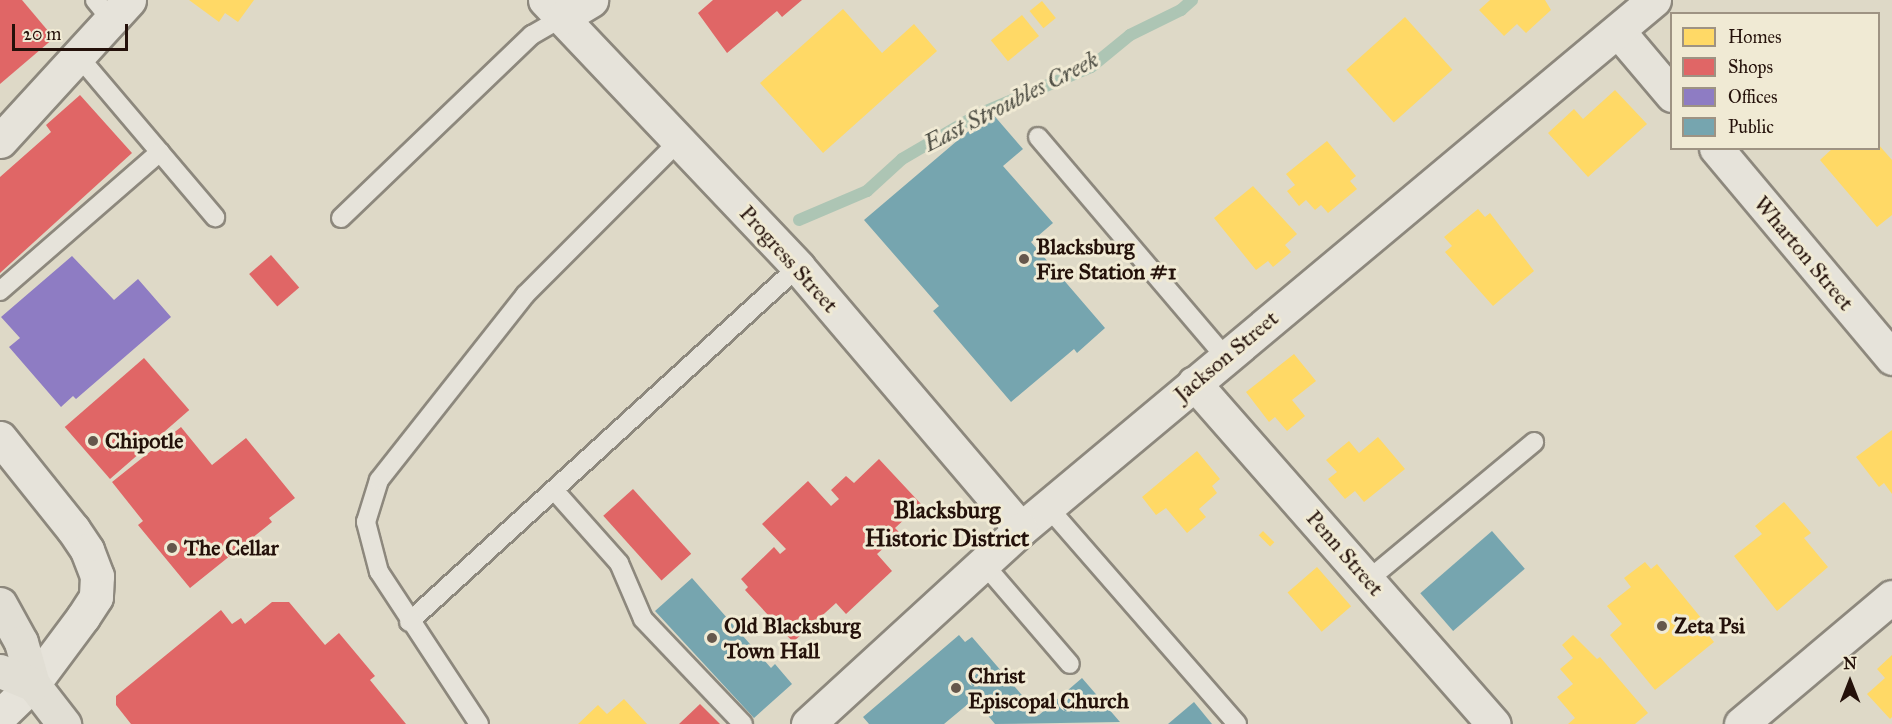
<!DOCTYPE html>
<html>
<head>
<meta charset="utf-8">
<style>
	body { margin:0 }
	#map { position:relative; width:1892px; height:724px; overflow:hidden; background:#ded9c7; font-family:"IM FELL Great Primer",serif }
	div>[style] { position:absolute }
	.homes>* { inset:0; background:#ffd966; transform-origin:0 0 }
	.shops>* { inset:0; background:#e06666; transform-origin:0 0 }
	.offices>* { inset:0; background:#8e7cc3 }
	.public>* { inset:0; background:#76a5af; transform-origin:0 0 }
	.stream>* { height:12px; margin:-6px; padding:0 6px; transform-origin:6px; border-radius:6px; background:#adc5b4 }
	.roads { filter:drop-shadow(2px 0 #8d887d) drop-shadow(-2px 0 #8d887d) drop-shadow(0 2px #8d887d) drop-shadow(0 -2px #8d887d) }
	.lane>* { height:18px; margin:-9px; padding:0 9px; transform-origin:9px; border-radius:9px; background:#e6e3da }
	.street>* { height:33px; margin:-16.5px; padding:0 16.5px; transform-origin:16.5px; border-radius:16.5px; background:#e6e3da }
	.secondary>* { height:33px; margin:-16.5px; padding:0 16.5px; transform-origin:16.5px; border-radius:16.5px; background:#e6e3da }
	.primary>* { height:33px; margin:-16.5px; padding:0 16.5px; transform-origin:16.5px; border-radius:16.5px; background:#e1ded4 }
	.dots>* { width:16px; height:16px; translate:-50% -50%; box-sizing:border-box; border:3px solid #f0ead4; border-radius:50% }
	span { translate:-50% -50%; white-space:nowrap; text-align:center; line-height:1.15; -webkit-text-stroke:6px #f0ead4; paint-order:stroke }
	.poi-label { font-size:22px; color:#24110a; font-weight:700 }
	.left { translate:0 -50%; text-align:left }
	.street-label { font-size:22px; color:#24110a }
	.water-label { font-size:24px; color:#4d4d43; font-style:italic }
	.neighbourhood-label { font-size:24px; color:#24110a; font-weight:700 }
	.legend { position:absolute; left:1670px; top:12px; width:210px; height:138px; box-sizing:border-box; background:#f0ead4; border:2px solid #9e9383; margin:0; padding:8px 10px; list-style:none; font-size:18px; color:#24110a }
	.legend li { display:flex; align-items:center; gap:12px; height:30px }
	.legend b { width:30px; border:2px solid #9e9383 }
	.north { position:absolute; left:1820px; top:652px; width:60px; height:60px; -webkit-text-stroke:4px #f0ead4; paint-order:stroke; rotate:0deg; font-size:16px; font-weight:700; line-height:24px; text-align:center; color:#24110a }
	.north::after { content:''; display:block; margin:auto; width:21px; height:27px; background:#24110a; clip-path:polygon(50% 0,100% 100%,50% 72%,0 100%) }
	.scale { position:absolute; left:12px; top:24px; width:116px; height:27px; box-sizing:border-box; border:3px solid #24110a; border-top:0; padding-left:8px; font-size:18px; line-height:21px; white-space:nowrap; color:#24110a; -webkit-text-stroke:4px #f0ead4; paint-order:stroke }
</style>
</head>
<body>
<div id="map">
	<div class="homes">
		<i style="clip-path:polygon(189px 0,254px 0,238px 22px,225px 13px,219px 22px)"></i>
		<i style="clip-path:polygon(1490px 0,1545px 0,1551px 10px,1526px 33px,1517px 24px,1504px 36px,1479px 10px)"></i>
		<i style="left:1042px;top:1px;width:22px;height:16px;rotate:51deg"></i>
		<i style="clip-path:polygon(843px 9px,882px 53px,914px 24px,937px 51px,823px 153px,760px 83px)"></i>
		<i style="left:1022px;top:15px;width:27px;height:40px;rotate:51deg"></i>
		<i style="left:1405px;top:17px;width:71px;height:79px;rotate:48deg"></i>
		<i style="clip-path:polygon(1615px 90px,1647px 124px,1588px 177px,1548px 133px,1574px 109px,1583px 119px)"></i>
		<i style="clip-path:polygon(1327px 141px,1356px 176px,1350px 181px,1357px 189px,1328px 213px,1321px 205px,1315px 210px,1306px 200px,1299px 206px,1287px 191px,1295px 185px,1286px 174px)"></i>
		<i style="clip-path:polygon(1878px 144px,1892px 160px,1892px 215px,1877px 227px,1820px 160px,1833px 148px,1878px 148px)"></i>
		<i style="clip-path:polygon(1253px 186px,1297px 234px,1285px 245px,1291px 252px,1273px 267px,1268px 261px,1256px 270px,1214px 218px)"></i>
		<i style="clip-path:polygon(1478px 209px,1485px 217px,1490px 213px,1534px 271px,1493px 306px,1445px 252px,1452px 246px,1444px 237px)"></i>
		<i style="clip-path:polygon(1294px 354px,1316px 381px,1292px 400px,1305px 416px,1287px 431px,1275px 417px,1269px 422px,1246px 392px)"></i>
		<i style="clip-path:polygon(1892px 430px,1892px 494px,1884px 483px,1879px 487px,1856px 457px)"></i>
		<i style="clip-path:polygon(1378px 437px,1405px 469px,1364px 502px,1355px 491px,1345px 499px,1328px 479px,1337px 472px,1326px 460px,1349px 441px,1359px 453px)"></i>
		<i style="clip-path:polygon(1197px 451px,1220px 479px,1212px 486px,1217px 493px,1199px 509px,1206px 517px,1187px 533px,1166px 508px,1156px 515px,1142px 497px)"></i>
		<i style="clip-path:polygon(1784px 502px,1811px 533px,1804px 538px,1828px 567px,1777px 611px,1734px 556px,1762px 534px,1755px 526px)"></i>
		<i style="left:1263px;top:531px;width:16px;height:6px;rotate:45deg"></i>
		<i style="clip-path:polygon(1645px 562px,1651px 569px,1657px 564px,1706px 624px,1702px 627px,1714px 642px,1655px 690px,1610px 635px,1622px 624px,1607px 606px,1631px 587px,1624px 578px)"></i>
		<i style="left:1317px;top:567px;width:52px;height:39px;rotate:49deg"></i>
		<i style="clip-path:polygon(1573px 635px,1597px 659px,1600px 657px,1648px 713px,1635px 724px,1568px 724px,1575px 718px,1557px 697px,1573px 684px,1560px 669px,1573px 658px,1562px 645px)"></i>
		<i style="clip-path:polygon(1892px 655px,1892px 717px,1890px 719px,1867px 694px,1885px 678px,1877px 669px)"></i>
		<i style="clip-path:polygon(624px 699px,647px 724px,578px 724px,598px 705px,607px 714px)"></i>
	</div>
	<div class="shops">
		<i style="clip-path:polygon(0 0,22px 0,54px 38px,0 84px)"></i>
		<i style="clip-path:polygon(713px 0,802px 0,782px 17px,777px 11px,727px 53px,698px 13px)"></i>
		<i style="clip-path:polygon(80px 95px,132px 153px,0 273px,0 177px,51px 132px,46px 125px)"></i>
		<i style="left:271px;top:255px;width:43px;height:29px;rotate:49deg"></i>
		<i style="left:144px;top:358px;width:69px;height:105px;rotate:49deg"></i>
		<i style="clip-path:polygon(181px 427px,212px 465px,246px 438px,295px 498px,269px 518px,272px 522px,190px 588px,138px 525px,143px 521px,112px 482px)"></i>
		<i style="clip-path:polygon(879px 459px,921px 504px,895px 528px,900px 533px,877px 554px,892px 571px,846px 614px,836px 603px,793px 642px,745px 590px,748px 587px,741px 579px,774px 547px,780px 554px,786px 549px,762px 524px,808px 481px,831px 506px,839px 499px,831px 490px,846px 476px,854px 483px)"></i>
		<i style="left:633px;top:489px;width:87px;height:40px;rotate:48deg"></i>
		<i style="clip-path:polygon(272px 602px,289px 602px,325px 645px,339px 633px,375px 676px,370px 680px,406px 724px,131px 724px,116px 705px,116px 696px,221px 610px,232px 624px,241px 618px,245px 624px)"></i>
		<i style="clip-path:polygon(700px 704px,720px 724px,679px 724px)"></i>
	</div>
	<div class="offices">
		<i style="clip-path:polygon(72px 256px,114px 300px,138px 279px,171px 317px,76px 399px,73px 396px,61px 407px,9px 347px,20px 338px,1px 317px)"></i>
	</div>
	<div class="public">
		<i style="clip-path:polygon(991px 112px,1023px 149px,1003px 166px,1053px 223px,1031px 242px,1105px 328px,1077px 353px,1074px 349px,1011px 402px,933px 311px,939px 306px,864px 220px)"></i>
		<i style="left:1492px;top:531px;width:50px;height:95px;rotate:49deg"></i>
		<i style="clip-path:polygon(692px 578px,771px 668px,775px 664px,792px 684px,754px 718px,655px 611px)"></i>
		<i style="clip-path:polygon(959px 635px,965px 642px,972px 637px,1039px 715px,1082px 678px,1120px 722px,995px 724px,974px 699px,944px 724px,869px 724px,863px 717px)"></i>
		<i style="clip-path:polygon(1194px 702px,1212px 724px,1168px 724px)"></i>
	</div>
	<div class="stream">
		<i style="left:799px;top:220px;width:74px;rotate:-23.1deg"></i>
		<i style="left:867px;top:191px;width:47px;rotate:-42.4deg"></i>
		<i style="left:902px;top:159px;width:89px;rotate:-30.3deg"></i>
		<i style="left:979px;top:114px;width:121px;rotate:-22.8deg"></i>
		<i style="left:1091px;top:67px;width:50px;rotate:-39.4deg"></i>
		<i style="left:1130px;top:35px;width:57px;rotate:-26.1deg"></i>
		<i style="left:1181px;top:10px;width:15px;rotate:-42deg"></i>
	</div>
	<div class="roads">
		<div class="lane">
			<i style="left:95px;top:0;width:28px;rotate:51deg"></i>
			<i style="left:80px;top:58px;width:209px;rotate:49.7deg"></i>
			<i style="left:1038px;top:137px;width:289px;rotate:49.6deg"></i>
			<i style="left:341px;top:218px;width:265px;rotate:-43.8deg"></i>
			<i style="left:532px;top:35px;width:36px;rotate:-30deg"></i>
			<i style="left:0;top:291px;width:212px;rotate:-41deg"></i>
			<i style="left:554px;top:490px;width:98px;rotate:48.3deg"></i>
			<i style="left:619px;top:563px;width:61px;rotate:66.8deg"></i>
			<i style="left:643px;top:619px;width:145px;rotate:46.4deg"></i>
			<i style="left:1047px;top:506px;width:289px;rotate:48.9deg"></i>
			<i style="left:983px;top:563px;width:133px;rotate:49.3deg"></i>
			<i style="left:1368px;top:580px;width:216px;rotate:-39.7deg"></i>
			<i style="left:409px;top:622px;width:527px;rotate:-42.38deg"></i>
			<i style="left:479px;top:724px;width:182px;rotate:-123.3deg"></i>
			<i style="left:379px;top:572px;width:52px;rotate:-104.6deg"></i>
			<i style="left:366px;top:522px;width:44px;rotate:-72.8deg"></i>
			<i style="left:379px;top:480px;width:236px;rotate:-51.7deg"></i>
			<i style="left:525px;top:295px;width:219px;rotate:-45deg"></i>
		</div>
		<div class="street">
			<i style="left:1618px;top:31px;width:84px;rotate:49.8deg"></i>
			<i style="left:0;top:141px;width:191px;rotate:-47.5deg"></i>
			<i style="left:1716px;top:148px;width:274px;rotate:50deg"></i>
			<i style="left:1194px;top:383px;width:454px;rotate:48.7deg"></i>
			<i style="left:0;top:438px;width:117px;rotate:51.3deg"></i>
			<i style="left:73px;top:529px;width:25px;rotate:56deg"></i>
			<i style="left:87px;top:550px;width:28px;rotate:69deg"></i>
			<i style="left:97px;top:576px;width:21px;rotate:93deg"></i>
			<i style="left:96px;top:597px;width:24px;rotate:123deg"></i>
			<i style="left:83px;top:617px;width:84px;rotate:126.7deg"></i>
			<i style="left:33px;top:684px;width:46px;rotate:135.9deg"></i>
			<i style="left:1021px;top:529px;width:825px;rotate:-39.89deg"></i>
		</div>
		<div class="secondary">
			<i style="left:545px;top:0;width:368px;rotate:46.5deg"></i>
			<i style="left:798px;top:267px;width:344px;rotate:49.6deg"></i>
			<i style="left:1021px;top:529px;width:289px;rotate:137.5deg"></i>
			<i style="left:563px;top:17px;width:33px;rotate:-31deg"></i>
			<i style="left:1741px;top:724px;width:197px;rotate:-40.1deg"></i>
		</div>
		<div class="primary">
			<i style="left:0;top:604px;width:43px;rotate:61.1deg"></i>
			<i style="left:21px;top:642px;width:44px;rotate:74.1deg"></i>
			<i style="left:33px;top:684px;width:51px;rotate:52.2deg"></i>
			<i style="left:0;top:671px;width:35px;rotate:22deg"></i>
		</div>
	</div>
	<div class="dots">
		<i style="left:1024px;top:259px;background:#65574c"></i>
		<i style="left:93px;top:441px;background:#65574c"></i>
		<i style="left:172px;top:548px;background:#65574c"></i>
		<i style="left:1662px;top:626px;background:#65574c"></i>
		<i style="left:712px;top:638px;background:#65574c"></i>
		<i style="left:956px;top:688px;background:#65574c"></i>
	</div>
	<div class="poi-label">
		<span class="left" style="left:1036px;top:259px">Blacksburg<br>Fire Station #1</span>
		<span class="left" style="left:105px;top:441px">Chipotle</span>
		<span class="left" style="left:184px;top:548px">The Cellar</span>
		<span class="left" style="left:724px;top:638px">Old Blacksburg<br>Town Hall</span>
		<span class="left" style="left:1674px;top:626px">Zeta Psi</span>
		<span class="left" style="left:968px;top:688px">Christ<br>Episcopal Church</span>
	</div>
	<div class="street-label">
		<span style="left:1804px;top:253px;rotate:50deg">Wharton Street</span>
		<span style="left:789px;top:259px;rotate:48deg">Progress Street</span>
		<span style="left:1226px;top:356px;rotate:-40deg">Jackson Street</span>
		<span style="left:1345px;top:553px;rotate:49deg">Penn Street</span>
	</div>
	<div class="water-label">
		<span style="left:1011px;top:102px;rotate:-27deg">East Stroubles Creek</span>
	</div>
	<div class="neighbourhood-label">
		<span style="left:947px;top:525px">Blacksburg<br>Historic District</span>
	</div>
	<ul class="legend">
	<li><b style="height:16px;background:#ffd966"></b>Homes</li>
	<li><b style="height:16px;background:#e06666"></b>Shops</li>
	<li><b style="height:16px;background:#8e7cc3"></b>Offices</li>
	<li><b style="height:16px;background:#76a5af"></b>Public</li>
	</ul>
	<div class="north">N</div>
	<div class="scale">20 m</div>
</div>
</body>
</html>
